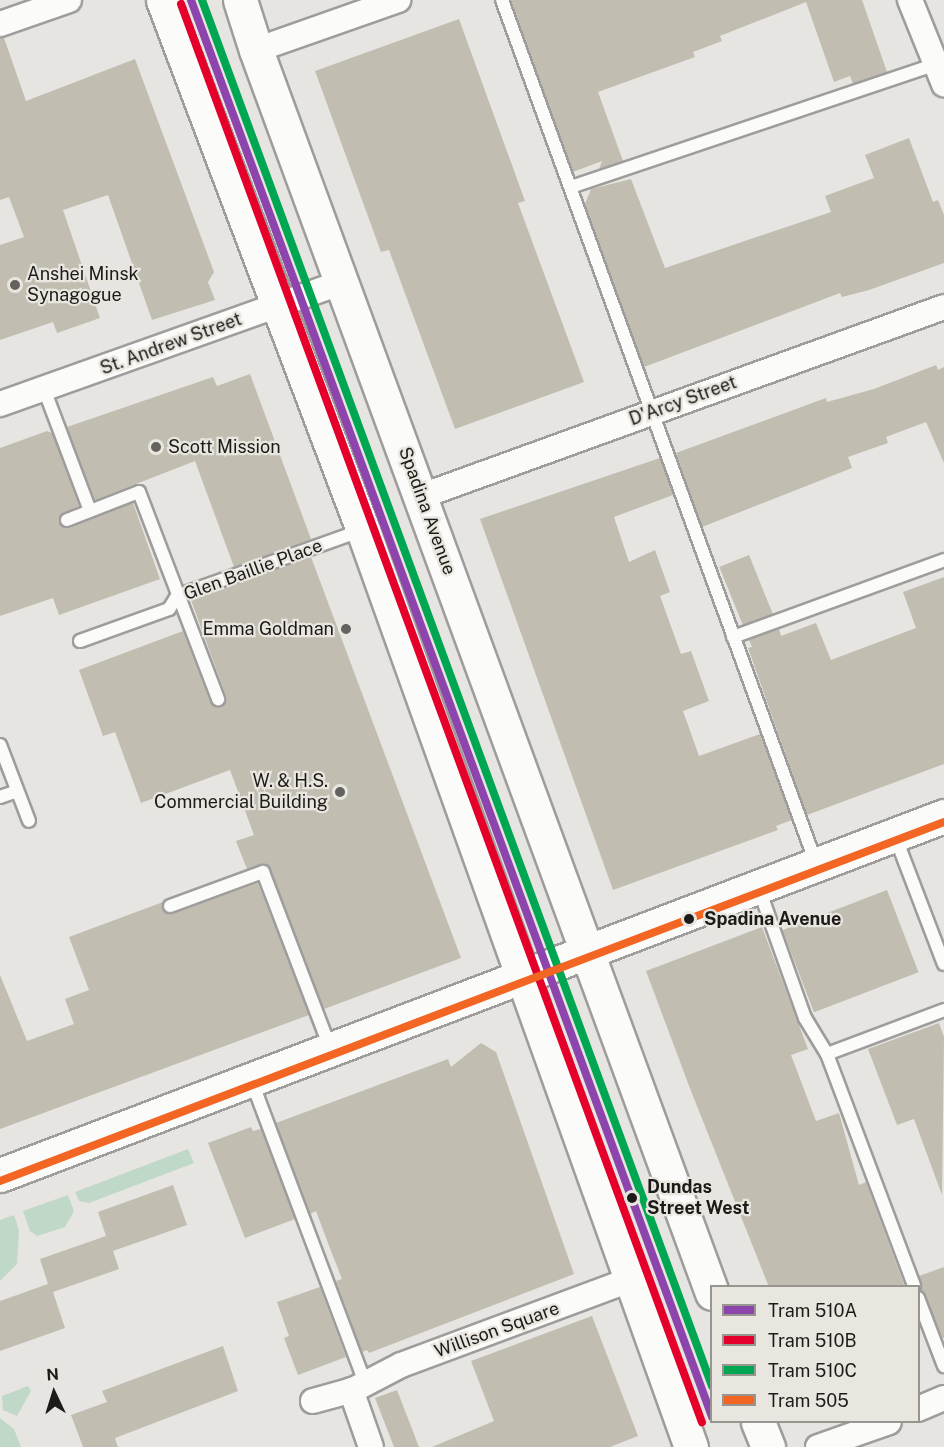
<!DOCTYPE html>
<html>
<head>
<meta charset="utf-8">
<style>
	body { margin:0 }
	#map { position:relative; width:944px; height:1447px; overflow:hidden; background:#e7e5e1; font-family:"Public Sans",sans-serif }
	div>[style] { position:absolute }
	.green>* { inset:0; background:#c0d8c7 }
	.building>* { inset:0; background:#c1bdb1; transform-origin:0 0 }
	.roads { filter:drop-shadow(2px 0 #9e9d9b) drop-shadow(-2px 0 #9e9d9b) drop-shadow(0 2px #9e9d9b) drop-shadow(0 -2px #9e9d9b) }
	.service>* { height:12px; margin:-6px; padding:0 6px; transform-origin:6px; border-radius:6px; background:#fbfbfa }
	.minor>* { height:24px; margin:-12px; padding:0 12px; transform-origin:12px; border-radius:12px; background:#fbfbfa }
	.secondary>* { height:33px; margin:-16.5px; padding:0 16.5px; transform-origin:16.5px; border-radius:16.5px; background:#fbfbfa }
	.primary>* { height:33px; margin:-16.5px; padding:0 16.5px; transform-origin:16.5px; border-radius:16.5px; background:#fbfbfa }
	.tram-1>* { height:8px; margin:-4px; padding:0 4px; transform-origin:4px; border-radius:4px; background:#8e44ad }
	.tram-2>* { height:8px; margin:-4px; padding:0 4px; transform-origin:4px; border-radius:4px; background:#e4002b }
	.tram-3>* { height:8px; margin:-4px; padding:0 4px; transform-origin:4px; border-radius:4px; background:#00a651 }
	.tram-4>* { height:8px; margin:-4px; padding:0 4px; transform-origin:4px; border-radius:4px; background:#f26522 }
	.dots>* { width:16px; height:16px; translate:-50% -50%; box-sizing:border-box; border:3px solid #e9e6df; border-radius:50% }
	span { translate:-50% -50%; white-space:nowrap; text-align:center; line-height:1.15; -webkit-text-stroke:4.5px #e9e6df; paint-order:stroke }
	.poi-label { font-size:18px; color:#1c1b19 }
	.left { translate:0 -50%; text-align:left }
	.right { translate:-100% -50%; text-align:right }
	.street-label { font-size:18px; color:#1c1b19 }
	.stop-label { font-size:18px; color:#1c1b19; font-weight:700 }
	.legend { position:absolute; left:710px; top:1285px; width:210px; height:138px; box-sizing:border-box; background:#e9e6df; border:2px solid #979590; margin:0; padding:8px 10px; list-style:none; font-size:18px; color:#1c1b19 }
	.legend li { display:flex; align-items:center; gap:12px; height:30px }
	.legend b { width:30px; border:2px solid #979590 }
	.north { position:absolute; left:24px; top:1363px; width:60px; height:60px; -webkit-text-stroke:4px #e9e6df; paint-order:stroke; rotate:356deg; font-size:16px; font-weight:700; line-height:24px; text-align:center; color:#1c1b19 }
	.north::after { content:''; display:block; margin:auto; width:21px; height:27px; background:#1c1b19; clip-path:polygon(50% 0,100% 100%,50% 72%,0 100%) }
</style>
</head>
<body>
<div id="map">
	<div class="green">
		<i style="clip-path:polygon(188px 1149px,194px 1163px,89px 1203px,79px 1201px,75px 1192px)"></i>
		<i style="clip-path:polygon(68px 1195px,74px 1211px,65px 1227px,37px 1236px,30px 1231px,23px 1211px)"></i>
		<i style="clip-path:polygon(14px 1215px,19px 1230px,17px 1264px,0 1281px,0 1220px)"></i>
		<i style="clip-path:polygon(28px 1386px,31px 1391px,17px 1416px,3px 1410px,2px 1396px)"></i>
		<i style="clip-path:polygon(0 1418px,14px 1429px,21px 1447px,0 1447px)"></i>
	</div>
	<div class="building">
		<i style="clip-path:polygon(511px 0,862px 0,887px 72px,853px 84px,850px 76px,834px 82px,806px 2px,720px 36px,722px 41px,693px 52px,695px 57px,598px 92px,623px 161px,599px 169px,602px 161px,573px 172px)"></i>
		<i style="clip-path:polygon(459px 19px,525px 201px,518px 203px,584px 382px,455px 429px,389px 250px,381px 252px,315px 71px)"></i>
		<i style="clip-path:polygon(0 38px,4px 38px,26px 101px,135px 59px,214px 272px,208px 282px,215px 300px,152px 320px,108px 195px,63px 210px,100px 318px,57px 333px,53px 322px,0 340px,0 245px,24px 237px,9px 197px,0 200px)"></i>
		<i style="clip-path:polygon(909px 138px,933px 202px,938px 200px,944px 215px,944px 263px,869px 290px,842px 297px,840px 293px,644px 367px,585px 204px,591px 189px,631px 179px,665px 268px,831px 212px,825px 196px,874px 178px,865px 155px)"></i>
		<i style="clip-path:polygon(936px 365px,938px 370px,944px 367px,944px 463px,926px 422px,886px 437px,888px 443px,848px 457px,852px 468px,702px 527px,676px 453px,826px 398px,827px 402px,874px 389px)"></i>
		<i style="clip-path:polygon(250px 374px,311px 539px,234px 567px,195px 461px,95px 500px,67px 427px,213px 377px,217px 386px)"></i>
		<i style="clip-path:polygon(47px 431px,52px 433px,79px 506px,61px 514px,61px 526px,70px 528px,133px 503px,160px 579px,59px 615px,53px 598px,0 616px,0 448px)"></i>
		<i style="clip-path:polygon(660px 458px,673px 495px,614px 517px,629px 562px,655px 550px,670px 592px,660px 596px,681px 654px,691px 651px,709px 701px,683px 711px,699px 756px,760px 734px,792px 820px,776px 826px,778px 830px,613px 890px,480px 519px)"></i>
		<i style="left:749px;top:555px;width:64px;height:32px;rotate:68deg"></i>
		<i style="clip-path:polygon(311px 557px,461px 958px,324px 1009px,270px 869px,264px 864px,247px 869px,236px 841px,254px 835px,230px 770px,141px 803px,115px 732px,103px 736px,79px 670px,183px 631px,210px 702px,221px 706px,226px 696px,191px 600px)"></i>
		<i style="clip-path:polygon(944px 577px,944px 764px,807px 815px,748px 648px,752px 647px,749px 640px,779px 629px,781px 636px,816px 623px,831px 660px,916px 628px,903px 592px)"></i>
		<i style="clip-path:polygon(258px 883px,309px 1015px,0 1129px,0 975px,27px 1041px,74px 1024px,65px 999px,89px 990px,69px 937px,163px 902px,164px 912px,172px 914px)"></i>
		<i style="left:887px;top:890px;width:88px;height:112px;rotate:69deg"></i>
		<i style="clip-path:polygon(762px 927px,808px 1049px,791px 1055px,816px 1121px,839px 1113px,859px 1185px,866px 1182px,905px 1287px,769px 1287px,691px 1091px,646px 971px)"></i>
		<i style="clip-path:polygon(939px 1023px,944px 1037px,942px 1195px,914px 1119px,897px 1125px,868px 1049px)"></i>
		<i style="clip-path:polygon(481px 1043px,496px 1052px,574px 1274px,369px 1353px,367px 1350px,362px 1352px,336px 1281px,342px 1279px,331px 1251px,316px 1211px,310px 1214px,276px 1123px,448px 1059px,451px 1067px)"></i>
		<i style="clip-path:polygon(251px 1127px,253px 1131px,261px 1129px,295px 1219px,245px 1238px,208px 1143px)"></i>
		<i style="clip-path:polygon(173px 1185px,187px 1225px,113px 1251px,119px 1269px,53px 1292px,65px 1328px,0 1351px,0 1301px,48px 1284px,40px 1259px,106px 1236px,98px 1212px)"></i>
		<i style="clip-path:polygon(944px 1267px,944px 1338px,942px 1338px,921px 1290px,919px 1276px)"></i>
		<i style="clip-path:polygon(320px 1287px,346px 1357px,298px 1375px,284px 1338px,289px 1336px,277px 1302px)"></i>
		<i style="clip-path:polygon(592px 1316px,638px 1436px,610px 1447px,432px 1447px,494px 1421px,471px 1361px)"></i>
		<i style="clip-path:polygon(223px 1346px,238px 1391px,115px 1438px,118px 1447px,83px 1447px,71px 1415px,107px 1402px,102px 1391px)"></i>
		<i style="clip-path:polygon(397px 1390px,419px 1447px,394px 1447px,375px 1398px)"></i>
	</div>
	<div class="roads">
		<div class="service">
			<i style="left:502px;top:0;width:918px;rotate:70.01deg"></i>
			<i style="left:571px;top:187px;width:389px;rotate:-18.6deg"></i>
			<i style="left:44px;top:389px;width:130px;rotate:69.3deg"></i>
			<i style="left:67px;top:520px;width:77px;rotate:-21.3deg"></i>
			<i style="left:139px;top:492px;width:222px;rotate:69.1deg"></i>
			<i style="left:733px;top:637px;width:225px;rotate:-20deg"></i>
			<i style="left:80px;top:641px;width:95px;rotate:-19.8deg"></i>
			<i style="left:169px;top:609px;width:15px;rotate:-58deg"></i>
			<i style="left:177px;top:596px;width:196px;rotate:-19.6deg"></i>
			<i style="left:0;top:745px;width:81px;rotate:69.1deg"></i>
			<i style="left:0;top:797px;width:18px;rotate:-19deg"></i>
			<i style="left:895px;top:836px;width:137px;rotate:69.1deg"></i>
			<i style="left:759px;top:889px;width:137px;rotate:70.4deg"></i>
			<i style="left:805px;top:1018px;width:42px;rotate:58.6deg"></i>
			<i style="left:827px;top:1054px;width:248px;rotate:69.4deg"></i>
			<i style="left:170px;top:906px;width:99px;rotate:-20.1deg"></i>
			<i style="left:263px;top:872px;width:187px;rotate:69.1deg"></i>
			<i style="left:827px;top:1054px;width:125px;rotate:-20.6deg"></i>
			<i style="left:252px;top:1082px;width:322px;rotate:69.4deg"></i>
			<i style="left:918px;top:1298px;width:73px;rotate:69.1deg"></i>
		</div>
		<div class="minor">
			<i style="left:910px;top:0;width:91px;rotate:68deg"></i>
			<i style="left:0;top:24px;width:73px;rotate:-19.2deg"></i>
			<i style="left:256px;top:50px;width:151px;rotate:-19.4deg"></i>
			<i style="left:0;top:404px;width:363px;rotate:-19.6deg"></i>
			<i style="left:422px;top:496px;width:555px;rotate:-19.9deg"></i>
			<i style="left:351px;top:1390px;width:60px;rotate:70.7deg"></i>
			<i style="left:313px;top:1401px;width:41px;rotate:-15.4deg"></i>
			<i style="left:353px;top:1390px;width:54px;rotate:-27.5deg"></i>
			<i style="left:401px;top:1365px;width:244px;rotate:-20.4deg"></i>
			<i style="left:918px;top:1409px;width:28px;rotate:-23deg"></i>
			<i style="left:818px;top:1447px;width:75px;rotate:-19.4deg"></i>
		</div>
		<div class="secondary">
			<i style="left:240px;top:0;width:52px;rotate:72.3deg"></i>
			<i style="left:0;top:1175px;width:1010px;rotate:-20.82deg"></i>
		</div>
		<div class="primary">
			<i style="left:163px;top:0;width:566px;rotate:69.33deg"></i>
			<i style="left:363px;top:530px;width:974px;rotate:70.32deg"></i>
			<i style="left:256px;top:50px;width:1324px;rotate:69.85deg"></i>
			<i style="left:758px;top:1422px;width:27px;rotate:68deg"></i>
		</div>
	</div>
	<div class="tram-1">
		<i style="left:191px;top:0;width:1510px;rotate:69.81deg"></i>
	</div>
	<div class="tram-2">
		<i style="left:181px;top:4px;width:1511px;rotate:69.83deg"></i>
	</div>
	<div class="tram-3">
		<i style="left:202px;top:0;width:1477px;rotate:69.8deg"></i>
	</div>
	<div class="tram-4">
		<i style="left:0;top:1181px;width:1010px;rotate:-20.82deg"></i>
	</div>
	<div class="dots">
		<i style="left:15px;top:285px;background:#63625f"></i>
		<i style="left:156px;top:447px;background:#63625f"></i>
		<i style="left:346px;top:629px;background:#63625f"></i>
		<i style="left:340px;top:792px;background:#63625f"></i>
		<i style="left:689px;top:919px;background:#1c1b19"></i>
		<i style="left:632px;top:1198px;background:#1c1b19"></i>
	</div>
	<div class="poi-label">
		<span class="left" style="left:27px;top:285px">Anshei Minsk<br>Synagogue</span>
		<span class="left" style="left:168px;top:447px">Scott Mission</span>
		<span class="right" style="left:334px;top:629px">Emma Goldman</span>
		<span class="right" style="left:328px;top:792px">W. &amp; H.S.<br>Commercial Building</span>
	</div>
	<div class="street-label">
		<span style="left:171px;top:344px;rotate:-20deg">St. Andrew Street</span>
		<span style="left:683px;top:401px;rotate:-20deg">D'Arcy Street</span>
		<span style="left:427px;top:511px;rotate:70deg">Spadina Avenue</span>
		<span style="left:253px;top:570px;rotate:-20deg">Glen Baillie Place</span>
		<span style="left:497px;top:1330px;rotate:-20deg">Willison Square</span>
	</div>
	<div class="stop-label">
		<span class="left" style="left:704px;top:919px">Spadina Avenue</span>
		<span class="left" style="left:647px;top:1198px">Dundas<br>Street West</span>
	</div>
	<ul class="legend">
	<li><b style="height:8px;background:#8e44ad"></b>Tram 510A</li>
	<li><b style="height:8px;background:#e4002b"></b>Tram 510B</li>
	<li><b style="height:8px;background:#00a651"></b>Tram 510C</li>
	<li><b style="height:8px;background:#f26522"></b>Tram 505</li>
	</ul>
	<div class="north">N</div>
</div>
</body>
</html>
